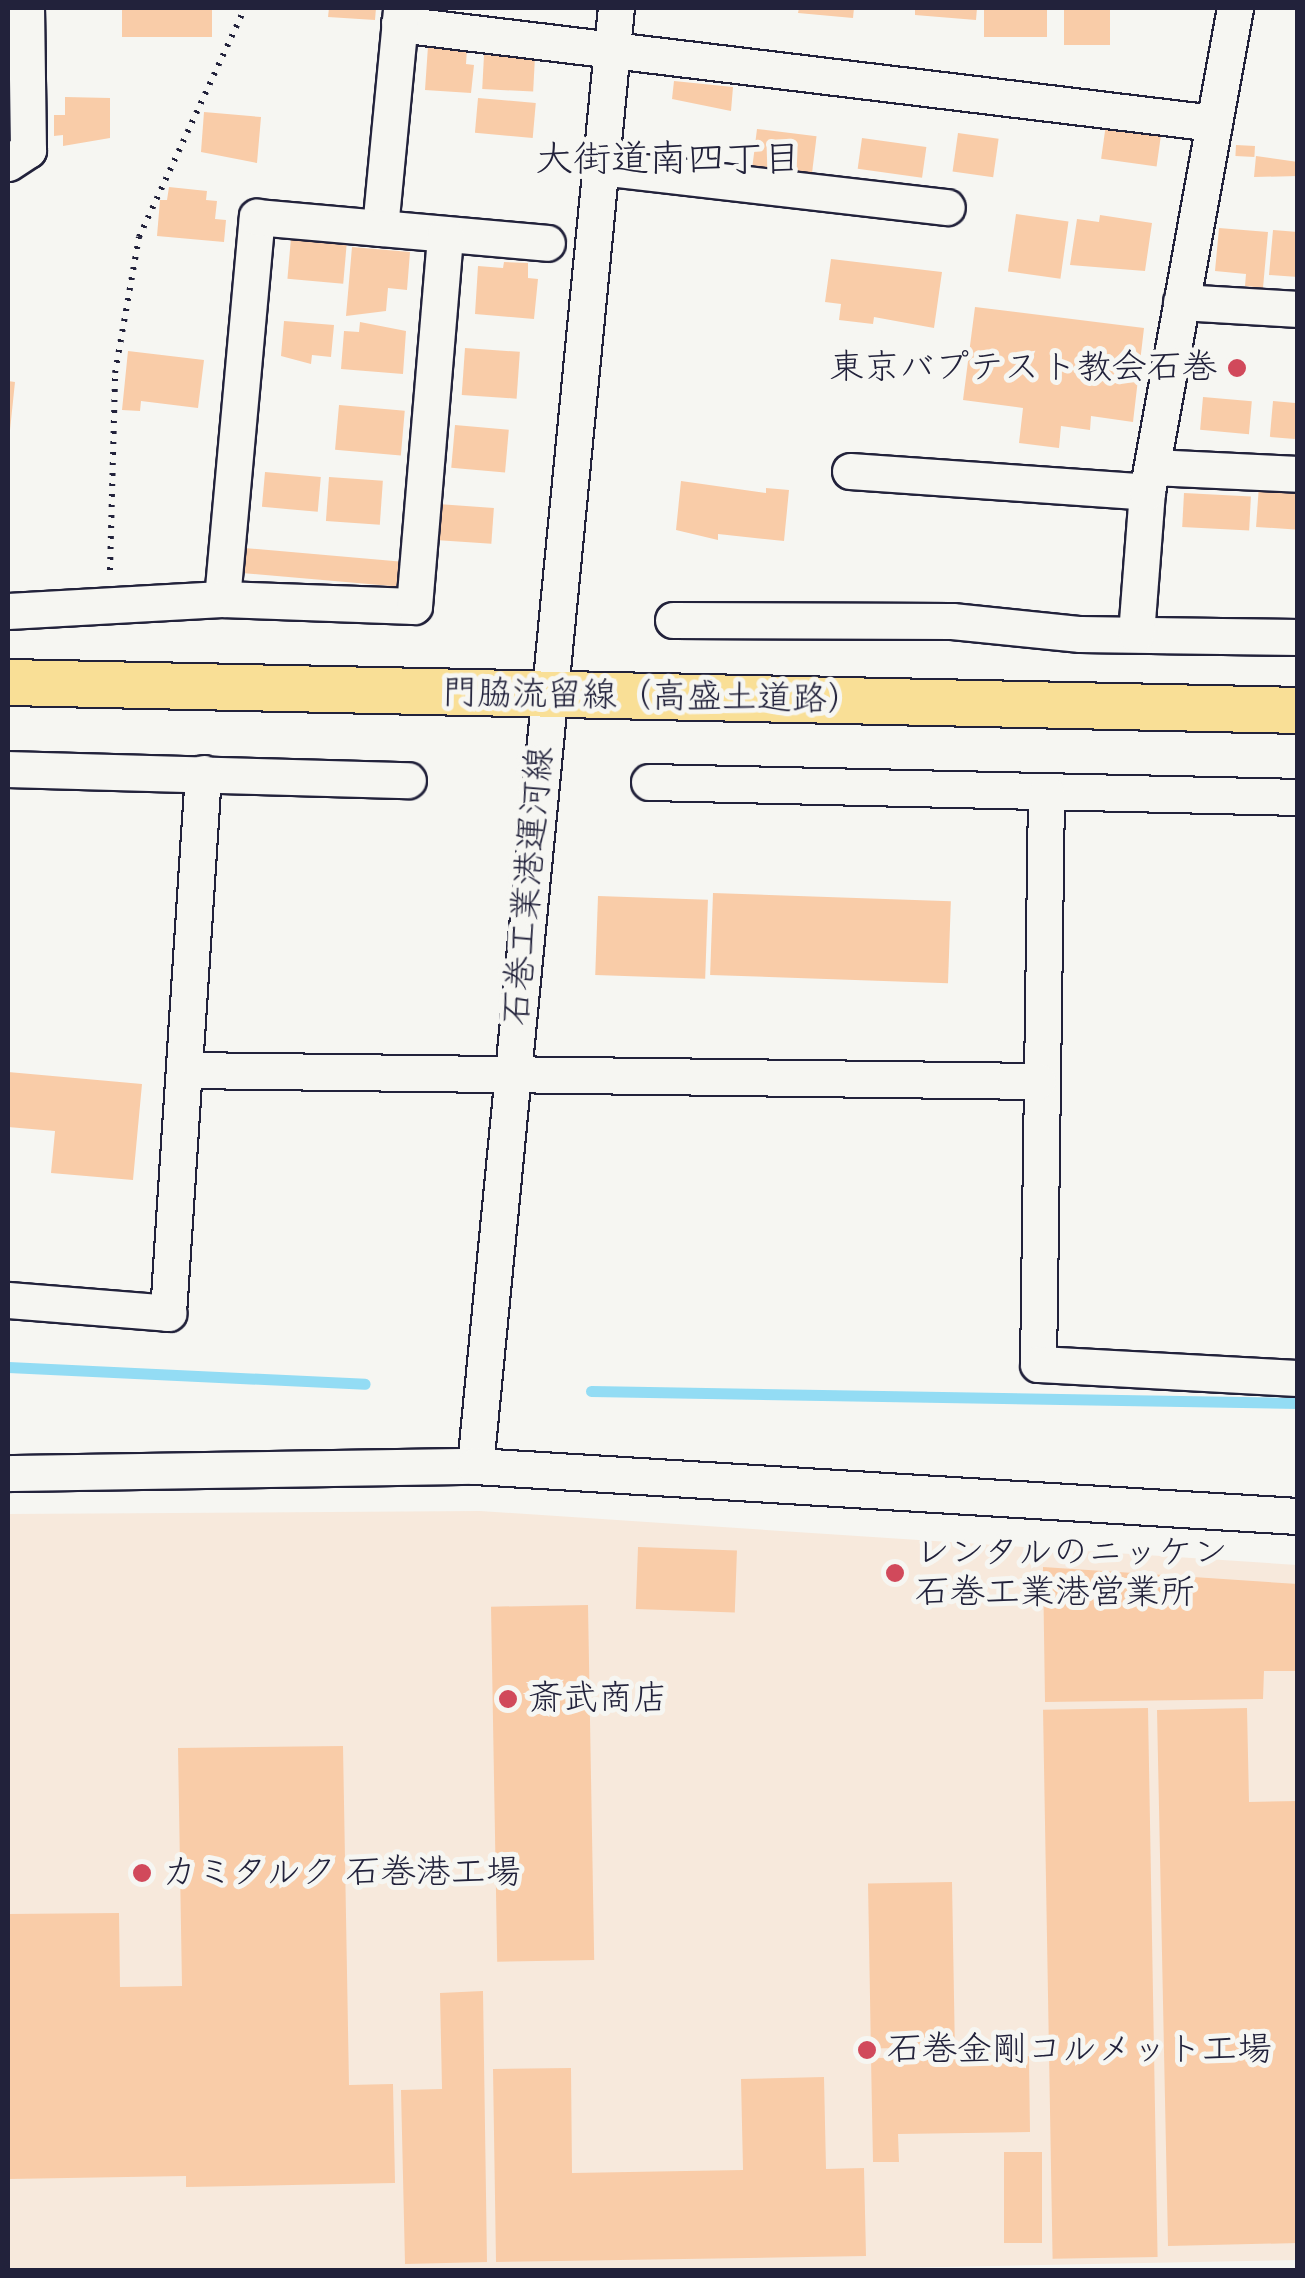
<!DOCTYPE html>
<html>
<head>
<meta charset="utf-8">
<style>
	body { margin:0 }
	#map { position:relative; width:1305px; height:2278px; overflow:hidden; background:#f6f6f2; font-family:Mynerve,"Klee One",sans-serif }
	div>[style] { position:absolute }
	.built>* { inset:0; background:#f7e9dc }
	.stream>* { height:11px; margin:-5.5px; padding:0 5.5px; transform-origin:5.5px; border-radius:5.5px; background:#93dcf4 }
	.building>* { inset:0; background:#f9cca8; transform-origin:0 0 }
	.path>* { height:6px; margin-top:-3px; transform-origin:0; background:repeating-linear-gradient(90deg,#22223b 0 2.5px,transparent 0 10.5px) }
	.roads { filter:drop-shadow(2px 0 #22223b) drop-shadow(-2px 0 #22223b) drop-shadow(0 2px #22223b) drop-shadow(0 -2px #22223b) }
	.minor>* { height:35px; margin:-17.5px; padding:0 17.5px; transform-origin:17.5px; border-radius:17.5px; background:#f6f6f2 }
	.major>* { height:45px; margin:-22.5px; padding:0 22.5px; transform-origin:22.5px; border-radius:22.5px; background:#f9df96 }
	.dots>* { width:28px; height:28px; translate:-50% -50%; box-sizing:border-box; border:5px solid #f6f6f2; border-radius:50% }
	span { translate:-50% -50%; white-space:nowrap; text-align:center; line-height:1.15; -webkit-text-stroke:10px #f6f6f2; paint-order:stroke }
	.poi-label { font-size:35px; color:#22223b }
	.right { translate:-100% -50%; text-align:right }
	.left { translate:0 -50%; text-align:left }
	.street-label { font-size:35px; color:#22223b }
	.neighbourhood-label { font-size:38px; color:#22223b }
	.frame { position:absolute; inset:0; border:10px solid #22223b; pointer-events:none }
</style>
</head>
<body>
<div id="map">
	<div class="built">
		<i style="clip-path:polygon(480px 1511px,1297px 1565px,1297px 2260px,791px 2270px,8px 2270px,8px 1514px)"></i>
	</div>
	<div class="stream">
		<i style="left:8px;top:1367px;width:357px;rotate:2.7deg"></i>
		<i style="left:591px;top:1391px;width:707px;rotate:0.97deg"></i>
	</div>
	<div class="building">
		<i style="left:122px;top:8px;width:90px;height:29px"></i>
		<i style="clip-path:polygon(329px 8px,376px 8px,375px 20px,328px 17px)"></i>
		<i style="clip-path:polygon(799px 8px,854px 8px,853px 18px,798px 13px)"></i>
		<i style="clip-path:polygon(915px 8px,977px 8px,976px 20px,915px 15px)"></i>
		<i style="left:984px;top:8px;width:63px;height:29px"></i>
		<i style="left:1064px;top:8px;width:46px;height:37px"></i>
		<i style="clip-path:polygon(428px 46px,467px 49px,466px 64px,474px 65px,471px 93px,425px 90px)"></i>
		<i style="left:484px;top:55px;width:51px;height:34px;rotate:3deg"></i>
		<i style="clip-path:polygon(674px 81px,733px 87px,731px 111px,672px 99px)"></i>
		<i style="clip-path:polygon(65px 97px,110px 98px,110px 138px,63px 146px,63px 135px,54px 136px,54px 115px,65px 115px)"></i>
		<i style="left:478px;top:98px;width:58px;height:35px;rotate:5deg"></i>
		<i style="clip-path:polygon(204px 112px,261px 117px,257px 163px,201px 152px)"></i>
		<i style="left:1106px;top:124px;width:56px;height:35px;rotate:8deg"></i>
		<i style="left:757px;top:129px;width:60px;height:41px;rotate:7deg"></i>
		<i style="left:958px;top:133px;width:41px;height:39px;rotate:8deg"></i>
		<i style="left:862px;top:138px;width:65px;height:31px;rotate:8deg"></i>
		<i style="left:1236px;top:145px;width:19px;height:11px;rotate:3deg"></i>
		<i style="clip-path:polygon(1256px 156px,1298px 162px,1298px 176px,1254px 177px)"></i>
		<i style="clip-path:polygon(169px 187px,207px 191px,206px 200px,217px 201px,215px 219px,226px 220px,224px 242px,157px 236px,160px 200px,167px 200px)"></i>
		<i style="left:1016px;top:214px;width:53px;height:58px;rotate:8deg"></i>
		<i style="clip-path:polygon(1100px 215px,1152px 223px,1145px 271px,1070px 265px,1077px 219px,1099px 222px)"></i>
		<i style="clip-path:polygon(1219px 228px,1268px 232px,1263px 288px,1245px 286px,1246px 274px,1215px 271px)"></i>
		<i style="clip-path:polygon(1273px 230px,1298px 232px,1298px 277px,1269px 275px)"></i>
		<i style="left:291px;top:238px;width:56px;height:41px;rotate:5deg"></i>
		<i style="clip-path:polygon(352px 247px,410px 252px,407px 290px,388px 288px,386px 311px,346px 316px)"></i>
		<i style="clip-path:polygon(831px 259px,942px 272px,934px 328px,874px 317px,873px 324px,839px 320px,841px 304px,825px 302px)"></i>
		<i style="clip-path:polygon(504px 262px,528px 263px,528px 278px,538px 279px,534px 319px,475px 314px,478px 266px,503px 268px)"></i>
		<i style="clip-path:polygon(975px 307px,1144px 328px,1133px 422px,1091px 416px,1090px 430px,1061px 426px,1059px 448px,1019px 443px,1023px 408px,963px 400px)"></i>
		<i style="clip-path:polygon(284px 321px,334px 325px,331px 357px,312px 355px,311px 364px,281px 356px)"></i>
		<i style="clip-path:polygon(360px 322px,406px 331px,403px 374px,341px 369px,344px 331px,359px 332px)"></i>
		<i style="left:465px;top:348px;width:55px;height:47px;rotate:4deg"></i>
		<i style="clip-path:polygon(128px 351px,204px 360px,198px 408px,141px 401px,140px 411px,122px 410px)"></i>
		<i style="clip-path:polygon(8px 381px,15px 382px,10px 430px,8px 430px)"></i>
		<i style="left:1203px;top:397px;width:49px;height:33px;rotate:5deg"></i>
		<i style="left:1273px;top:401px;width:25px;height:36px;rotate:5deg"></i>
		<i style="left:339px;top:405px;width:66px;height:45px;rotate:5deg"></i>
		<i style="left:455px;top:425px;width:54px;height:43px;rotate:5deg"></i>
		<i style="left:265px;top:472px;width:56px;height:35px;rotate:5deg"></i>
		<i style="left:329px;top:477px;width:54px;height:44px;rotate:4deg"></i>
		<i style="clip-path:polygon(681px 481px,766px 493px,766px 488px,789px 490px,784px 541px,718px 534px,718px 540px,676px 530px)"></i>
		<i style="left:1259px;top:485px;width:39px;height:42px;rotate:4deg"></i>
		<i style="left:1184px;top:493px;width:67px;height:34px;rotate:3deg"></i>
		<i style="left:438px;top:504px;width:56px;height:36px;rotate:4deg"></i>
		<i style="left:244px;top:548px;width:156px;height:25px;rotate:5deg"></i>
		<i style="left:713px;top:893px;width:238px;height:82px;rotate:2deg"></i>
		<i style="left:598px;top:896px;width:110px;height:79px;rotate:2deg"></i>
		<i style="clip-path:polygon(8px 1072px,142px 1084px,133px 1180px,51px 1173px,55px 1131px,8px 1127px)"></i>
		<i style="left:638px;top:1547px;width:99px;height:62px;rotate:2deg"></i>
		<i style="clip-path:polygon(1043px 1567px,1298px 1584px,1298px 1671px,1264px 1671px,1263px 1699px,1045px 1702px)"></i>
		<i style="left:588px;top:1605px;width:355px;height:97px;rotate:89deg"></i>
		<i style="left:1148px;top:1708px;width:549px;height:105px;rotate:89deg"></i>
		<i style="clip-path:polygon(1247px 1708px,1249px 1802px,1298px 1801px,1298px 2243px,1168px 2246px,1157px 1710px)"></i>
		<i style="clip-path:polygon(343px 1746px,349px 2085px,393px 2084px,395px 2183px,186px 2187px,186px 2176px,8px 2179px,8px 1914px,119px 1913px,120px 1987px,182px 1986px,178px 1748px)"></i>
		<i style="left:952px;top:1882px;width:165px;height:84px;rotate:89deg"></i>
		<i style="clip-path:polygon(483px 1991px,487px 2262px,405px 2264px,401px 2090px,442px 2089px,440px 1993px)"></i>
		<i style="clip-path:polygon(1029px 2056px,1030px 2132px,898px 2134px,899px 2162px,873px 2162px,871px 2058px)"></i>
		<i style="clip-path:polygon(571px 2068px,572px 2173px,743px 2170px,741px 2079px,824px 2077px,826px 2169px,864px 2168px,866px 2256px,496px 2262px,493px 2069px)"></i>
		<i style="left:1004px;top:2152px;width:38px;height:91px"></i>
	</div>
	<div class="path">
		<i style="left:110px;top:570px;width:197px;rotate:-88.5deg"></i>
		<i style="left:115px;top:373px;width:138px;rotate:-80deg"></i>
		<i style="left:139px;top:237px;width:252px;rotate:-65.2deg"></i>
	</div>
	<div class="roads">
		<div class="minor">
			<i style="left:399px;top:24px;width:821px;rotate:6.93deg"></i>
			<i style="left:8px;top:163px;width:24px;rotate:-33deg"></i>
			<i style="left:28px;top:150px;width:142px;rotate:-90.8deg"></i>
			<i style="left:599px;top:167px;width:350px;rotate:6.6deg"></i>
			<i style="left:380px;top:228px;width:221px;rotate:-84.5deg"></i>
			<i style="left:1181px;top:302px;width:117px;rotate:3.4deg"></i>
			<i style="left:1152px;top:467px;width:146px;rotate:2.7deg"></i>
			<i style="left:850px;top:471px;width:298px;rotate:4deg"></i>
			<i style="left:222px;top:599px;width:384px;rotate:-84.8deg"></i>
			<i style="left:257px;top:217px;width:291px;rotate:5.1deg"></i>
			<i style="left:8px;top:611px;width:214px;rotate:-3.2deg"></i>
			<i style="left:222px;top:599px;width:192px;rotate:2.1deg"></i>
			<i style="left:414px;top:606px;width:373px;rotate:-85.2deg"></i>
			<i style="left:673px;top:620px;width:279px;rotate:0.2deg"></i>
			<i style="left:952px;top:621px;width:129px;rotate:5.8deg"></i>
			<i style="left:1080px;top:634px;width:218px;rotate:0.8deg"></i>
			<i style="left:1136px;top:634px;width:142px;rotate:-85.6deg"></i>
			<i style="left:1147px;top:492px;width:492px;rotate:-79.7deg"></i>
			<i style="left:8px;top:769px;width:400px;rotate:1.6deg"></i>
			<i style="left:649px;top:782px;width:649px;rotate:1.32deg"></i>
			<i style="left:1046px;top:793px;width:571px;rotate:90.8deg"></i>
			<i style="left:1038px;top:1364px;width:260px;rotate:3.1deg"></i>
			<i style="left:186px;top:1070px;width:852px;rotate:0.74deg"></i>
			<i style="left:8px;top:1300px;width:161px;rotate:4.6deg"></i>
			<i style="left:168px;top:1313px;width:541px;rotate:-86.29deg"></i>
			<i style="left:475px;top:1466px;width:1465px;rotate:-84.48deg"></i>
			<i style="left:8px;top:1473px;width:467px;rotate:-0.9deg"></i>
			<i style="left:475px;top:1466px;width:825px;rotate:3.48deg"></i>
		</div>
		<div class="major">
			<i style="left:8px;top:682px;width:1290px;rotate:1.24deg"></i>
		</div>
	</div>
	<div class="dots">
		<i style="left:1237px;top:368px;background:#d1495b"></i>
		<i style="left:895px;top:1573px;background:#d1495b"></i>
		<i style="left:508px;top:1699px;background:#d1495b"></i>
		<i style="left:142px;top:1873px;background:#d1495b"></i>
		<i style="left:867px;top:2050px;background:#d1495b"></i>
	</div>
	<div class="poi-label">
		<span class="right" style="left:1217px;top:368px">東京バプテスト教会石巻</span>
		<span class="left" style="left:915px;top:1573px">レンタルのニッケン<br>石巻工業港営業所</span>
		<span class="left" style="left:528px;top:1699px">斎武商店</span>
		<span class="left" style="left:162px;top:1873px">カミタルク 石巻港工場</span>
		<span class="left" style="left:887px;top:2050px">石巻金剛コルメット工場</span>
	</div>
	<div class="street-label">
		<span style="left:652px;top:697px;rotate:1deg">門脇流留線（高盛土道路）</span>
		<span style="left:529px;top:886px;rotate:-85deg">石巻工業港運河線</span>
	</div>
	<div class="neighbourhood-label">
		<span style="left:668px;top:161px">大街道南四丁目</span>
	</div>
	<div class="frame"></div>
</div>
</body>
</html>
